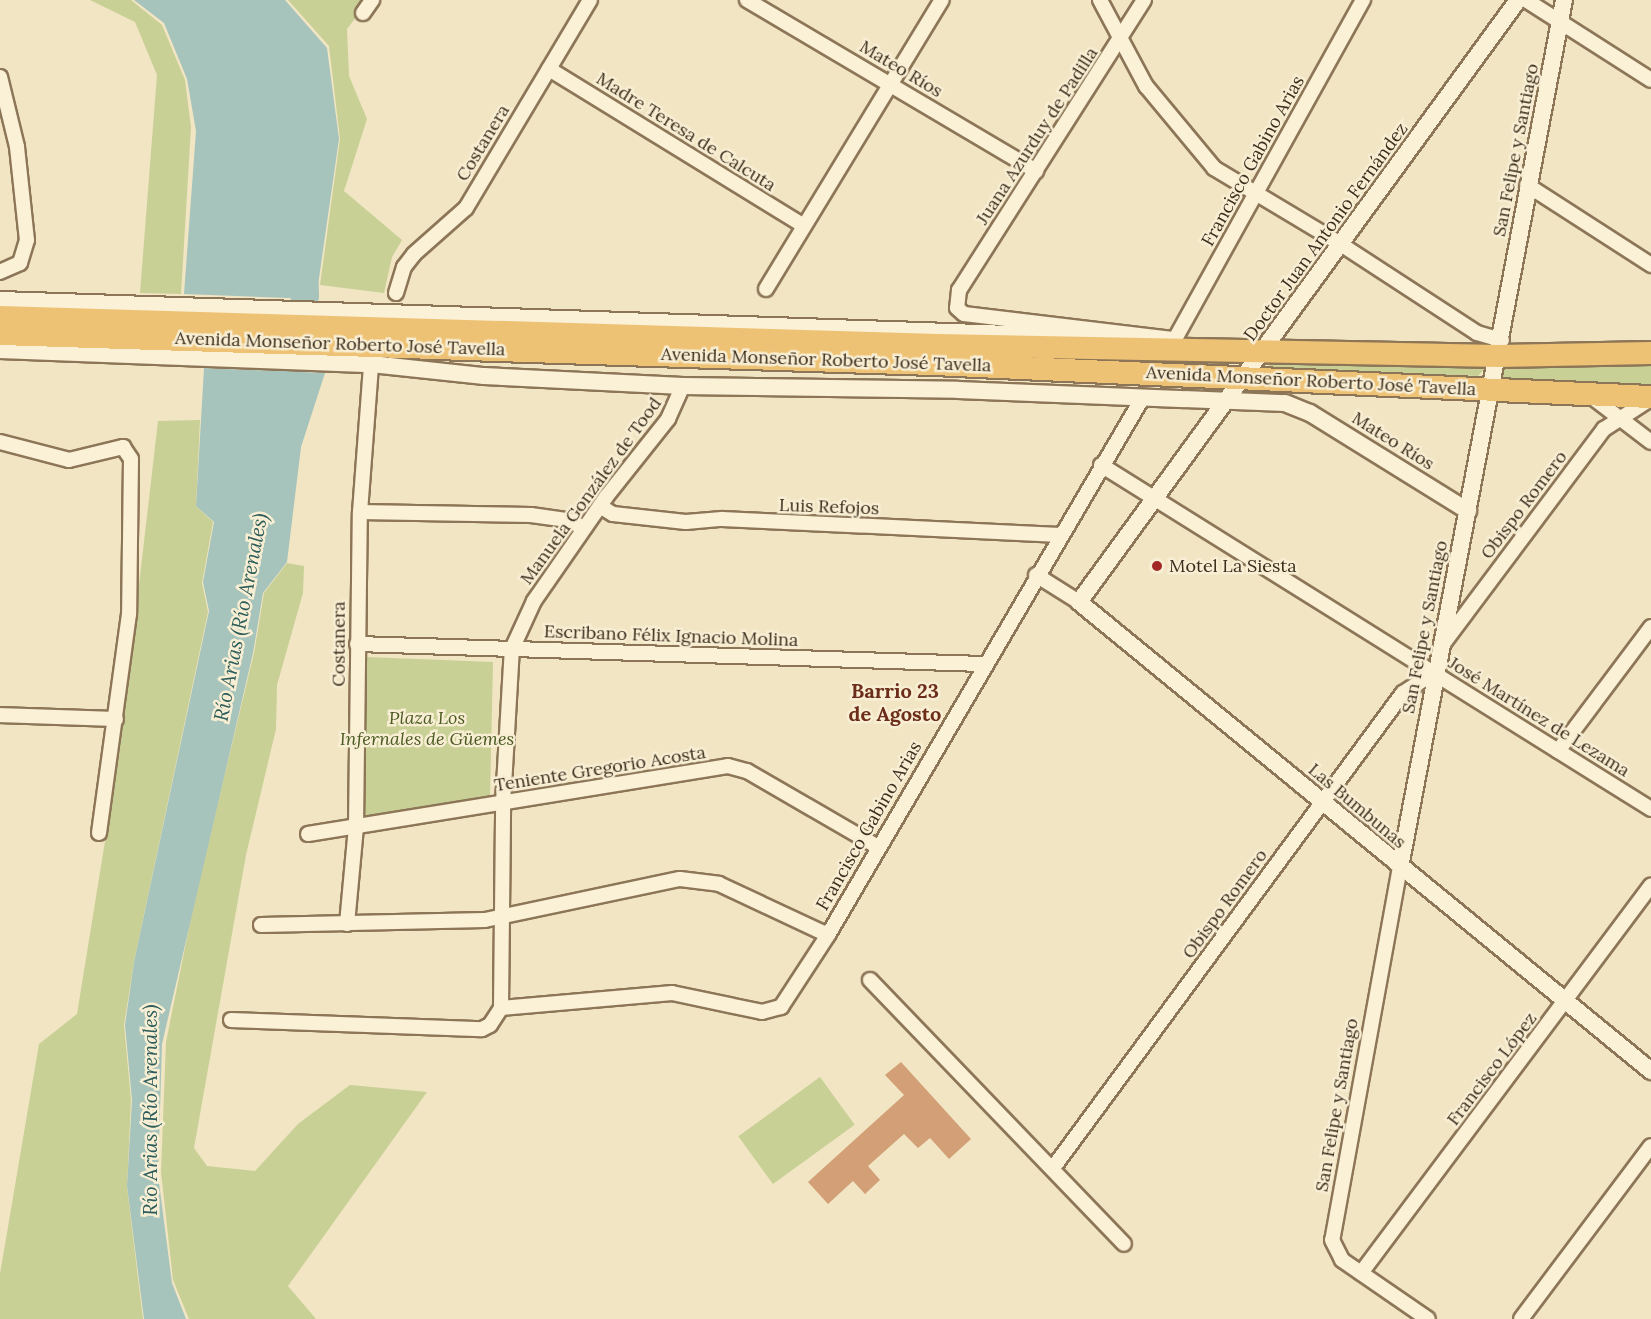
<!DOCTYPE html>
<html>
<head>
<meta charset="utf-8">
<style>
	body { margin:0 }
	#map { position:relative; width:1651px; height:1319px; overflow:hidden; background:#f1e5c3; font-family:Lora,serif }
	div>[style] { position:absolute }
	.green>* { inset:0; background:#c8d096; transform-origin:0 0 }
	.water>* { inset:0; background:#a6c4bc }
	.river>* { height:27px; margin:-13.5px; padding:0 13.5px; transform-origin:13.5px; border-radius:13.5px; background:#a6c4bc }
	.building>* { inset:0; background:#d29f76 }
	.roads { filter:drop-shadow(2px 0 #8d7658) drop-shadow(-2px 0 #8d7658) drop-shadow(0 2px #8d7658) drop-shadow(0 -2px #8d7658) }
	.minor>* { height:14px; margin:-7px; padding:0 7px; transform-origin:7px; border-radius:7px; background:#fbf1d7 }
	.tertiary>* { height:16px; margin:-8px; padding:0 8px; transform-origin:8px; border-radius:8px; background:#fbf1d7 }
	.trunk>* { height:22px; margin:-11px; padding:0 11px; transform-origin:11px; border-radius:11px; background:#eec274 }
	.dots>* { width:16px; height:16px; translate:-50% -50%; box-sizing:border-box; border:3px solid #f8eed3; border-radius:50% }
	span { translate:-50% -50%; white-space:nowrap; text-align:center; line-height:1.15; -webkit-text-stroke:5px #f8eed3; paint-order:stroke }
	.street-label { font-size:18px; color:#3c2d1d }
	.poi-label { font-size:18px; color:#3c2d1d }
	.left { translate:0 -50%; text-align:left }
	.park-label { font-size:18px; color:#4b5a22; font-style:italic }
	.water-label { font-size:20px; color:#2c5d5b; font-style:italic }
	.neighbourhood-label { font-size:20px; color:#6c2d1a; font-weight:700 }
</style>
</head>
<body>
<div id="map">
	<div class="green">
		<i style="clip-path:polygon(90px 0,131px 0,162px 25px,185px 80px,191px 127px,181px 294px,140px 293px,157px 75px,135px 22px)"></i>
		<i style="clip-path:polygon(288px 0,369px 0,347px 29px,349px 76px,367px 119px,344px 191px,402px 240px,392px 257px,384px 293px,320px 285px,340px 139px,329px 46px)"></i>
		<i style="clip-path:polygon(1269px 362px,1483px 366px,1484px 369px,1478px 376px,1270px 369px)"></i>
		<i style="clip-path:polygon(1651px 362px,1651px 385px,1510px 383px,1500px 376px,1498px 367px)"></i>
		<i style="clip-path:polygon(200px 420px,196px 506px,213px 522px,202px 583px,208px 612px,134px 962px,124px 1025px,131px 1100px,127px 1187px,143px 1319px,0 1319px,0 1274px,39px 1044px,77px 1014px,120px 749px,158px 421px)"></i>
		<i style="clip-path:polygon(287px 563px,304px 566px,303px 593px,277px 685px,276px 729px,246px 855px,194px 1148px,207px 1166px,255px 1171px,298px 1124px,350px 1085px,427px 1092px,288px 1286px,316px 1319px,189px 1319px,173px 1280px,161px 1172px,166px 1042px,195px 898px,254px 653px,264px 593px)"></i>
		<i style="clip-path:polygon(366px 657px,493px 662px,490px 797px,360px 818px)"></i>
		<i style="left:820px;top:1077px;width:59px;height:101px;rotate:54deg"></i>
	</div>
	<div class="water">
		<i style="clip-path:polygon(134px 0,285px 0,327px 48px,339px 139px,316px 299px,184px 294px,196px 131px,187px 79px,164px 23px)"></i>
		<i style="clip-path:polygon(204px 368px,325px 373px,301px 447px,287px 562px,263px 593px,253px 653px,162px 1044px,158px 1175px,172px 1283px,186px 1319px,144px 1319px,127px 1186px,132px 1100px,125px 1025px,134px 962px,209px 611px,203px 582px,214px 522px,196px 506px)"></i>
	</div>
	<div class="river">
		<i style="left:278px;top:409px;width:117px;rotate:-76.7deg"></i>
		<i style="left:305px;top:295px;width:34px;rotate:-92deg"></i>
	</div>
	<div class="building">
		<i style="clip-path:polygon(901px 1062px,971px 1139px,949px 1159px,930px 1138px,918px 1148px,904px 1134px,868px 1166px,880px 1180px,865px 1194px,853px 1181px,828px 1204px,808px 1182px,904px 1095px,885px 1075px)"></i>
	</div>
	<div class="roads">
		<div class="minor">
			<i style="left:747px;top:0;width:336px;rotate:30.6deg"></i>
			<i style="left:1100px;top:0;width:98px;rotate:61.9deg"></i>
			<i style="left:1146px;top:86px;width:107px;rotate:50.3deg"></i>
			<i style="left:1214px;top:168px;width:149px;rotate:31deg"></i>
			<i style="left:1342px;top:245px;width:161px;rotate:33.1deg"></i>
			<i style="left:1477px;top:333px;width:26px;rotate:16deg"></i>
			<i style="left:1144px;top:0;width:344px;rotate:122.5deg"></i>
			<i style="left:959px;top:290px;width:18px;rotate:96deg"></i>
			<i style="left:957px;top:308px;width:9px;rotate:41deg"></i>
			<i style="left:964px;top:314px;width:212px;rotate:6.8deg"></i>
			<i style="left:1175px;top:339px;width:388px;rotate:-61deg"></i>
			<i style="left:1526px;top:0;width:148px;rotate:32.6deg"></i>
			<i style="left:363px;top:13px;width:16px;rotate:-55deg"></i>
			<i style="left:549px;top:69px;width:299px;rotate:31.6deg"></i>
			<i style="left:0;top:77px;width:72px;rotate:76.3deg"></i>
			<i style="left:17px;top:147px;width:94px;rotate:83.9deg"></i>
			<i style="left:27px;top:240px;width:24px;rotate:107deg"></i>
			<i style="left:20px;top:263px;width:22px;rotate:156deg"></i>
			<i style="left:1527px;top:185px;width:148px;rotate:32.8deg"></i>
			<i style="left:766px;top:289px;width:338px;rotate:-58.7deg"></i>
			<i style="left:396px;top:293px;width:27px;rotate:-73deg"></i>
			<i style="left:404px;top:267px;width:16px;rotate:-52deg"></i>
			<i style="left:414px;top:254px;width:69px;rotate:-41.5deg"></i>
			<i style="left:466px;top:208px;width:242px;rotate:-59.2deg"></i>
			<i style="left:1588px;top:394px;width:79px;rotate:37.3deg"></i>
			<i style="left:0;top:442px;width:71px;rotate:14.6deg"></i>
			<i style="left:69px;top:460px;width:56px;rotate:-13.5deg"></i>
			<i style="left:123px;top:447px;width:14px;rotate:56deg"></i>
			<i style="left:131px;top:459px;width:155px;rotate:90.7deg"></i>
			<i style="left:129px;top:614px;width:221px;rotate:97.8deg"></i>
			<i style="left:1101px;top:465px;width:649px;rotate:32.02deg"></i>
			<i style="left:600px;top:506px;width:15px;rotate:32deg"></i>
			<i style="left:613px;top:514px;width:73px;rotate:6.3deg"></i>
			<i style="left:686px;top:522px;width:36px;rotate:-5deg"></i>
			<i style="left:722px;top:519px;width:338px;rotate:2.7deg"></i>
			<i style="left:360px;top:512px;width:171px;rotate:1deg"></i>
			<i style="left:531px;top:515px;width:37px;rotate:8deg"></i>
			<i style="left:568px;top:520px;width:18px;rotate:27deg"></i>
			<i style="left:1036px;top:575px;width:51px;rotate:32.1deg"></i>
			<i style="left:357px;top:644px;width:627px;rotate:1.83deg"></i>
			<i style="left:1443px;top:644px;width:269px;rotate:-53.2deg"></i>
			<i style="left:1604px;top:429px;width:54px;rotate:-32.8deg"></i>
			<i style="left:0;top:715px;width:116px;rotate:2deg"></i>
			<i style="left:1558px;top:751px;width:155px;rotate:-53.1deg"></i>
			<i style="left:308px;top:834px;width:425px;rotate:-9.2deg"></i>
			<i style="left:728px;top:766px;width:20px;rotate:15deg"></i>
			<i style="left:747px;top:771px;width:151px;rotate:30.1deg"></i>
			<i style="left:1400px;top:867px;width:379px;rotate:100.3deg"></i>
			<i style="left:1332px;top:1240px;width:22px;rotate:63deg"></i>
			<i style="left:1342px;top:1260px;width:104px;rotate:34.5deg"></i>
			<i style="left:347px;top:924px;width:97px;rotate:-84.7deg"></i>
			<i style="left:356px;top:827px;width:315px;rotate:-89.3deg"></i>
			<i style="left:360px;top:512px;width:148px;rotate:-85.7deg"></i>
			<i style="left:261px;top:925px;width:224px;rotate:-1.3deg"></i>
			<i style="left:485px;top:920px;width:199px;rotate:-11.9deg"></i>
			<i style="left:680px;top:879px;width:39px;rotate:7deg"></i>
			<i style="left:719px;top:884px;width:120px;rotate:25.1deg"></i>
			<i style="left:870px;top:980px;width:366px;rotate:46.1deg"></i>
			<i style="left:501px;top:1008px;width:205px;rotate:-89.4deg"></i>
			<i style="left:503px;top:803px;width:154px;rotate:-86.7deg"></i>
			<i style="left:512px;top:649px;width:53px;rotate:-65.4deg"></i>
			<i style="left:534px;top:601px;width:126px;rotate:-55.3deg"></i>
			<i style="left:606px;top:497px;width:100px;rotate:-51.5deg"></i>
			<i style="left:668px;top:419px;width:36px;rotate:-66deg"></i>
			<i style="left:231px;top:1020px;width:251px;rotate:2.1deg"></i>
			<i style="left:482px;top:1029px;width:9px;rotate:-27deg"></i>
			<i style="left:490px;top:1025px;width:20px;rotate:-57deg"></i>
			<i style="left:501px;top:1008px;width:172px;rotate:-5deg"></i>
			<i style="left:672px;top:993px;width:92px;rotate:11.9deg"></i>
			<i style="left:762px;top:1012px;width:20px;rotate:-15deg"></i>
			<i style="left:781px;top:1007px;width:86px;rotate:-56.9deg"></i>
			<i style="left:828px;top:935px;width:623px;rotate:-59.65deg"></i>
			<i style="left:1053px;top:1168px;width:590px;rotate:-53.62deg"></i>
			<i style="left:1403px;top:693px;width:38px;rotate:-33deg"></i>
			<i style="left:1361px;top:1273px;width:484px;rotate:-53.2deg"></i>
			<i style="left:1521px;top:1319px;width:216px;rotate:-53.1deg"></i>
		</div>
		<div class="tertiary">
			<i style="left:1518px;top:0;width:745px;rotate:126.1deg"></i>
			<i style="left:1079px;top:602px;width:740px;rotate:39.35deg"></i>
			<i style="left:0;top:300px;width:1126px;rotate:1.93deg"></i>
			<i style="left:0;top:350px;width:371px;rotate:2.2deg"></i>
			<i style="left:371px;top:364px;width:114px;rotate:6.1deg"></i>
			<i style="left:484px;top:376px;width:199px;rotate:2.9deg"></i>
			<i style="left:683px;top:386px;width:275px;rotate:0.8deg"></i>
			<i style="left:958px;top:390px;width:327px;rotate:2.3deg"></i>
			<i style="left:1285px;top:403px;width:27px;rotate:22deg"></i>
			<i style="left:1310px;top:413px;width:186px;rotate:31.8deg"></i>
			<i style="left:1400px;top:867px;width:882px;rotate:-79.29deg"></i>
		</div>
		<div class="trunk">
			<i style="left:0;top:317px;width:938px;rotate:1.71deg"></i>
			<i style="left:938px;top:345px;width:561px;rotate:1.12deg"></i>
			<i style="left:1499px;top:356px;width:152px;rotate:-1.1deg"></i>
			<i style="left:0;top:334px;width:934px;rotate:1.84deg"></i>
			<i style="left:934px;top:364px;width:718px;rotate:2.64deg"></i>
		</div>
	</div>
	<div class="dots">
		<i style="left:1157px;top:566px;background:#a12624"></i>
	</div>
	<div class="street-label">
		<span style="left:901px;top:69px;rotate:31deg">Mateo Ríos</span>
		<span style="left:686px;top:132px;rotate:32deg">Madre Teresa de Calcuta</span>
		<span style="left:1037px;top:136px;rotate:-57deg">Juana Azurduy de Padilla</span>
		<span style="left:483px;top:143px;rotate:-59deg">Costanera</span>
		<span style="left:1516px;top:150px;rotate:-79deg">San Felipe y Santiago</span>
		<span style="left:1253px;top:161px;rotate:-61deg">Francisco Gabino Arias</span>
		<span style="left:1326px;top:232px;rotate:-54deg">Doctor Juan Antonio Fernández</span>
		<span style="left:340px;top:344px;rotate:2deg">Avenida Monseñor Roberto José Tavella</span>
		<span style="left:826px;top:360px;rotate:2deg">Avenida Monseñor Roberto José Tavella</span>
		<span style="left:1311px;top:381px;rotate:3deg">Avenida Monseñor Roberto José Tavella</span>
		<span style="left:1393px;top:441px;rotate:32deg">Mateo Ríos</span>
		<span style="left:591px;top:491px;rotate:-54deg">Manuela González de Tood</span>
		<span style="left:1524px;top:505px;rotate:-53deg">Obispo Romero</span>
		<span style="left:829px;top:507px;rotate:2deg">Luis Refojos</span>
		<span style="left:1425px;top:627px;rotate:-79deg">San Felipe y Santiago</span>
		<span style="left:671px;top:636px;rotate:2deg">Escribano Félix Ignacio Molina</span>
		<span style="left:339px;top:644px;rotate:-90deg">Costanera</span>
		<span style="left:1539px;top:717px;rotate:32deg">José Martínez de Lezama</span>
		<span style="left:600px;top:769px;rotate:-9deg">Teniente Gregorio Acosta</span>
		<span style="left:1357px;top:806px;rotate:40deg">Las Bumbunas</span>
		<span style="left:869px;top:826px;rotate:-60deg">Francisco Gabino Arias</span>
		<span style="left:1225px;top:904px;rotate:-54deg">Obispo Romero</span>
		<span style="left:1492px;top:1069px;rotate:-53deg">Francisco López</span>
		<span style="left:1337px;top:1105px;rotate:-80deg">San Felipe y Santiago</span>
	</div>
	<div class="poi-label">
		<span class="left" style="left:1169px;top:566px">Motel La Siesta</span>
	</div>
	<div class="park-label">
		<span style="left:427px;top:729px">Plaza Los<br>Infernales de Güemes</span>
	</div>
	<div class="water-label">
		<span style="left:240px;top:617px;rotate:-79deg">Río Arias (Río Arenales)</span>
		<span style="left:149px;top:1110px;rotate:-90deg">Río Arias (Río Arenales)</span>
	</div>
	<div class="neighbourhood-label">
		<span style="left:895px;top:702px">Barrio 23<br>de Agosto</span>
	</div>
</div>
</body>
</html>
